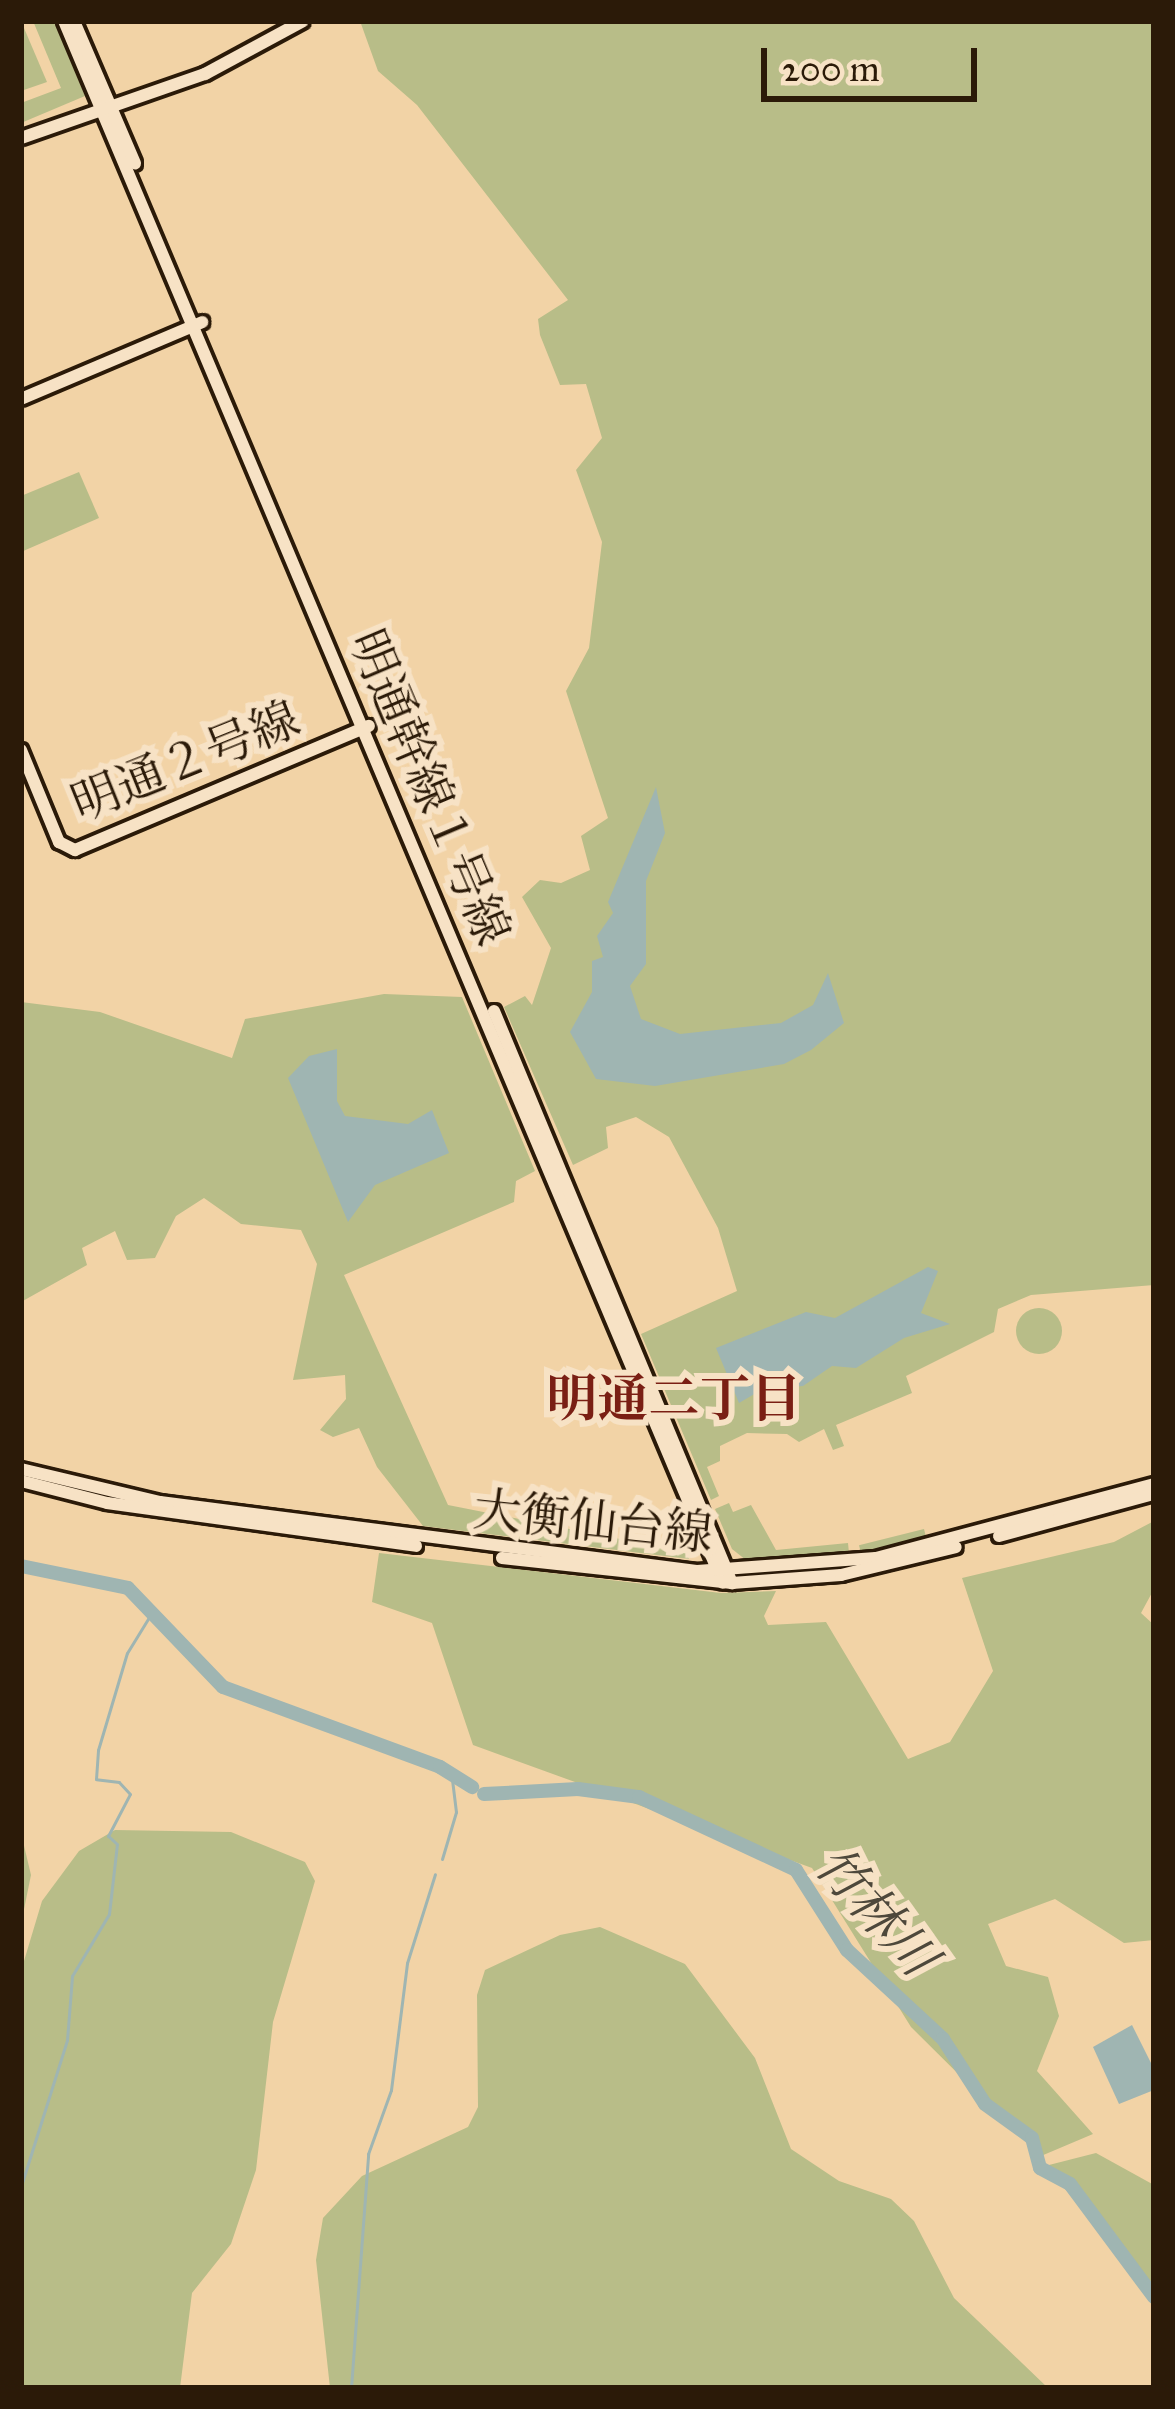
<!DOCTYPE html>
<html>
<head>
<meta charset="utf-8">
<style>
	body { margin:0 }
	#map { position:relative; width:1175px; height:2409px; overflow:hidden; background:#f2d3a6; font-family:"IM FELL Great Primer","Noto Serif JP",serif }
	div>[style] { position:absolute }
	.green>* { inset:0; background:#b8bd88; transform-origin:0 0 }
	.round { border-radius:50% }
	.water>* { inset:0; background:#9fb5b2 }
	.stream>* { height:3px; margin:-1.5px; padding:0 1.5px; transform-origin:1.5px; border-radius:1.5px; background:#9fb5b2 }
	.river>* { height:14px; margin:-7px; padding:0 7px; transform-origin:7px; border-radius:7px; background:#9fb5b2 }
	.roads { filter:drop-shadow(3px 0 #2b1a08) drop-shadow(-3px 0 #2b1a08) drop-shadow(0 3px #2b1a08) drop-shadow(0 -3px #2b1a08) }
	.secondary>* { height:12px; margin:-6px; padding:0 6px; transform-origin:6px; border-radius:6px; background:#f7e2c5 }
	span { translate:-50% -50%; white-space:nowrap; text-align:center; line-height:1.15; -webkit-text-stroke:12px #f7e2c5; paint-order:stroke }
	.street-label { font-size:48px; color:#2b1a08 }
	.neighbourhood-label { font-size:51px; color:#7a1f14; font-weight:700 }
	.water-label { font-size:51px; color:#4e483b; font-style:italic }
	.frame { position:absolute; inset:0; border:24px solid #2b1a08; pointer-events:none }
	.scale { position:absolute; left:761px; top:48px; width:216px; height:54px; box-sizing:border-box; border:6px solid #2b1a08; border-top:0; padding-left:15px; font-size:36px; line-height:42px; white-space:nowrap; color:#2b1a08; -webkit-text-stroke:9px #f7e2c5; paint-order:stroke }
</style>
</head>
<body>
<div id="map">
	<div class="green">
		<i style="clip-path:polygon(21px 21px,47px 82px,21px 91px)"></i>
		<i style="clip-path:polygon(33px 21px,54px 21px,85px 96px,21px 123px,21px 103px,61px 88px)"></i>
		<i style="clip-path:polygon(360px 21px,1154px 21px,1154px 1285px,1031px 1295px,998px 1309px,994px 1332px,906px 1376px,912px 1393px,836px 1425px,844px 1446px,833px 1450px,824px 1429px,799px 1442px,787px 1434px,747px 1433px,720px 1446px,720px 1461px,707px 1467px,719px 1496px,711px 1500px,641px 1334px,737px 1291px,718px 1228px,669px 1137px,636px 1117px,606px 1127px,608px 1148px,573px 1165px,504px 1007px,525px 996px,532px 1005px,551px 948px,522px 897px,540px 880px,561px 883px,590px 870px,581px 836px,608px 818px,566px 691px,589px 648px,602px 542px,576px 470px,602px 438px,586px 384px,560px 385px,540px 335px,538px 319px,568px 300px,417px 105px,378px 71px)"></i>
		<i style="clip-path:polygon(79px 472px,99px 518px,21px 552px,21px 496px)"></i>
		<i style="clip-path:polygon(384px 994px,462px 997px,535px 1171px,516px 1181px,514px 1202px,344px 1275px,448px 1505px,686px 1552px,689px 1559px,423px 1526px,377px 1467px,359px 1428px,333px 1437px,320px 1430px,346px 1399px,345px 1375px,293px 1380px,317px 1264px,301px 1230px,241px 1224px,204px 1198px,176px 1216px,155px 1258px,127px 1260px,115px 1231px,82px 1248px,87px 1265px,21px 1302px,21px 1002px,100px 1012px,232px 1058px,245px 1019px)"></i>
		<i class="round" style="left:1016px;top:1308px;width:46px;height:46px"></i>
		<i style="clip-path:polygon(729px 1503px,733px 1512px,751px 1505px,776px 1550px,848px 1543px,849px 1553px,746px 1560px,732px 1549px,715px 1509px)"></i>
		<i style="clip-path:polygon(1154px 1521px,1154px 1589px,1141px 1613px,1154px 1625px,1154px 1940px,1124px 1943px,1055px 1899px,988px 1924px,1006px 1966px,1048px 1977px,1059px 2016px,1037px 2071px,1093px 2134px,1041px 2156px,911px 2027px,812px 1868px,473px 1745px,432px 1623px,372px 1602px,379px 1553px,721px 1593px,776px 1591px,764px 1616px,768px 1625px,826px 1622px,908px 1759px,950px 1742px,993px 1671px,962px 1578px,1114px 1542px)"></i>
		<i style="left:924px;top:1529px;width:8px;height:67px;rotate:76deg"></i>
		<i style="clip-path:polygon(115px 1830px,231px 1832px,305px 1862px,315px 1881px,273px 2022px,256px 2170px,231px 2244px,192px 2293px,180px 2388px,21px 2388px,21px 1971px,42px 1901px,79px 1851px)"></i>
		<i style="clip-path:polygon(21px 1833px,31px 1875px,21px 1924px)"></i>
		<i style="clip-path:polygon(600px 1927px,685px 1964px,755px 2058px,791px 2149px,839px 2181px,891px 2199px,914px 2221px,954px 2298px,1048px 2388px,330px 2388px,316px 2260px,323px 2218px,362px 2176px,468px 2127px,478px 2107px,477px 1995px,485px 1970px,560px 1935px)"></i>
		<i style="clip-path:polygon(1096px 2153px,1154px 2185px,1154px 2290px,1045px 2166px)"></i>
	</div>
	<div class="water">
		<i style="clip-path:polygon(656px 787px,665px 833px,646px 881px,646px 964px,630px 986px,641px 1019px,680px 1034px,781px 1023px,813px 1005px,828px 973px,844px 1023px,811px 1050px,784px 1064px,655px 1086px,596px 1079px,570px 1032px,592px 992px,592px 961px,603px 957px,597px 936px,613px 913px,608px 902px)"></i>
		<i style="clip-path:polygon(337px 1049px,337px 1101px,345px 1116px,408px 1124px,432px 1110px,449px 1153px,375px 1185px,348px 1222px,288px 1078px,309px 1056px)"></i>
		<i style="clip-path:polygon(928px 1267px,938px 1271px,921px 1313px,950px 1324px,904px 1338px,856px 1368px,832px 1366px,803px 1386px,763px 1389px,739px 1403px,716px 1348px,806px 1312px,835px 1318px)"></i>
		<i style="clip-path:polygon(1132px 2025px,1154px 2069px,1154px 2090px,1119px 2104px,1093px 2047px)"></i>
	</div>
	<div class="stream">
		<i style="left:442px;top:1859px;width:49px;rotate:-73.4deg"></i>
		<i style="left:456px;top:1812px;width:39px;rotate:-97deg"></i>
		<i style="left:21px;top:2186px;width:153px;rotate:-72.5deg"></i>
		<i style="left:67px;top:2040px;width:64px;rotate:-85.5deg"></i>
		<i style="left:72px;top:1976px;width:72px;rotate:-59.2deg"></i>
		<i style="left:109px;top:1914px;width:70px;rotate:-83.5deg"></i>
		<i style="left:117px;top:1844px;width:12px;rotate:-138deg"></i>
		<i style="left:108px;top:1836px;width:47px;rotate:-62.4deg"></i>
		<i style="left:130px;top:1794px;width:16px;rotate:-133deg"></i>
		<i style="left:119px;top:1782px;width:23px;rotate:-173deg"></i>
		<i style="left:96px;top:1779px;width:29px;rotate:-86deg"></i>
		<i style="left:98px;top:1750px;width:101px;rotate:-73.4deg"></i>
		<i style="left:127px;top:1653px;width:52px;rotate:-58.5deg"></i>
		<i style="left:351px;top:2388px;width:235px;rotate:-85.8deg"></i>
		<i style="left:368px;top:2154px;width:68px;rotate:-70.2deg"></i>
		<i style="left:391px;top:2090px;width:128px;rotate:-82.8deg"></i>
		<i style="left:407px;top:1963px;width:93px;rotate:-72.5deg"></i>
	</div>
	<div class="river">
		<i style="left:21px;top:1566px;width:109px;rotate:11.6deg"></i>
		<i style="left:128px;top:1588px;width:137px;rotate:46.2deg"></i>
		<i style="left:223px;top:1687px;width:231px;rotate:20.2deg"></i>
		<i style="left:440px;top:1767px;width:38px;rotate:32deg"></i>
		<i style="left:484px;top:1794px;width:94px;rotate:-3deg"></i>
		<i style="left:578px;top:1789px;width:62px;rotate:7.5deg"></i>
		<i style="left:639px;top:1797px;width:173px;rotate:24.9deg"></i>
		<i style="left:796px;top:1870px;width:95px;rotate:57.5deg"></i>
		<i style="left:847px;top:1950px;width:131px;rotate:42.8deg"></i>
		<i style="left:943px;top:2039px;width:77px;rotate:57.1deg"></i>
		<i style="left:985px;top:2104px;width:58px;rotate:35.9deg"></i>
		<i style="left:1032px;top:2138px;width:31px;rotate:75deg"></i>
		<i style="left:1040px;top:2168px;width:34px;rotate:28deg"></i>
		<i style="left:1070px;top:2184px;width:141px;rotate:53.4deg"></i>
	</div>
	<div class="roads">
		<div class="secondary">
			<i style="left:64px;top:21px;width:1695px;rotate:67.13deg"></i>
			<i style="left:74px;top:21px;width:155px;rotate:66.8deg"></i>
			<i style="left:21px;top:138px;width:195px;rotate:-19.2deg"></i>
			<i style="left:205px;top:74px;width:111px;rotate:-28.4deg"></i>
			<i style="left:21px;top:399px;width:197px;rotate:-23deg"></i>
			<i style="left:21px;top:750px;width:100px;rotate:67.6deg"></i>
			<i style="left:59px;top:842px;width:18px;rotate:27deg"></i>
			<i style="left:75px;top:850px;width:319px;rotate:-22.9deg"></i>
			<i style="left:494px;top:1011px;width:620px;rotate:67.41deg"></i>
			<i style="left:21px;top:1469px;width:143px;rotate:13.4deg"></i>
			<i style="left:160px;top:1502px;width:541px;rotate:7.32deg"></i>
			<i style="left:697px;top:1571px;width:179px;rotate:-4.2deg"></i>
			<i style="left:876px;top:1558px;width:288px;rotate:-14.9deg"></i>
			<i style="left:21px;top:1481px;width:89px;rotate:14.3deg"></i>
			<i style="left:107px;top:1503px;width:312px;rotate:7.9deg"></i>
			<i style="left:999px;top:1536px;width:161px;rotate:-15.2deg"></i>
			<i style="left:502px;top:1558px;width:231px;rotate:6.2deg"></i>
			<i style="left:732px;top:1583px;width:109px;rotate:-4.2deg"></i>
			<i style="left:841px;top:1575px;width:118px;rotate:-13.7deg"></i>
		</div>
	</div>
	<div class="street-label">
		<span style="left:185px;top:761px;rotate:-22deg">明通２号線</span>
		<span style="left:430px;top:787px;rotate:67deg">明通幹線１号線</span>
		<span style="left:593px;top:1521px;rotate:6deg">大衡仙台線</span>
	</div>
	<div class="neighbourhood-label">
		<span style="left:674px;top:1399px">明通二丁目</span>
	</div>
	<div class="water-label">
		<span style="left:875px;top:1911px;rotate:48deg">竹林川</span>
	</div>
	<div class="frame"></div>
	<div class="scale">200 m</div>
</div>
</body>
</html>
